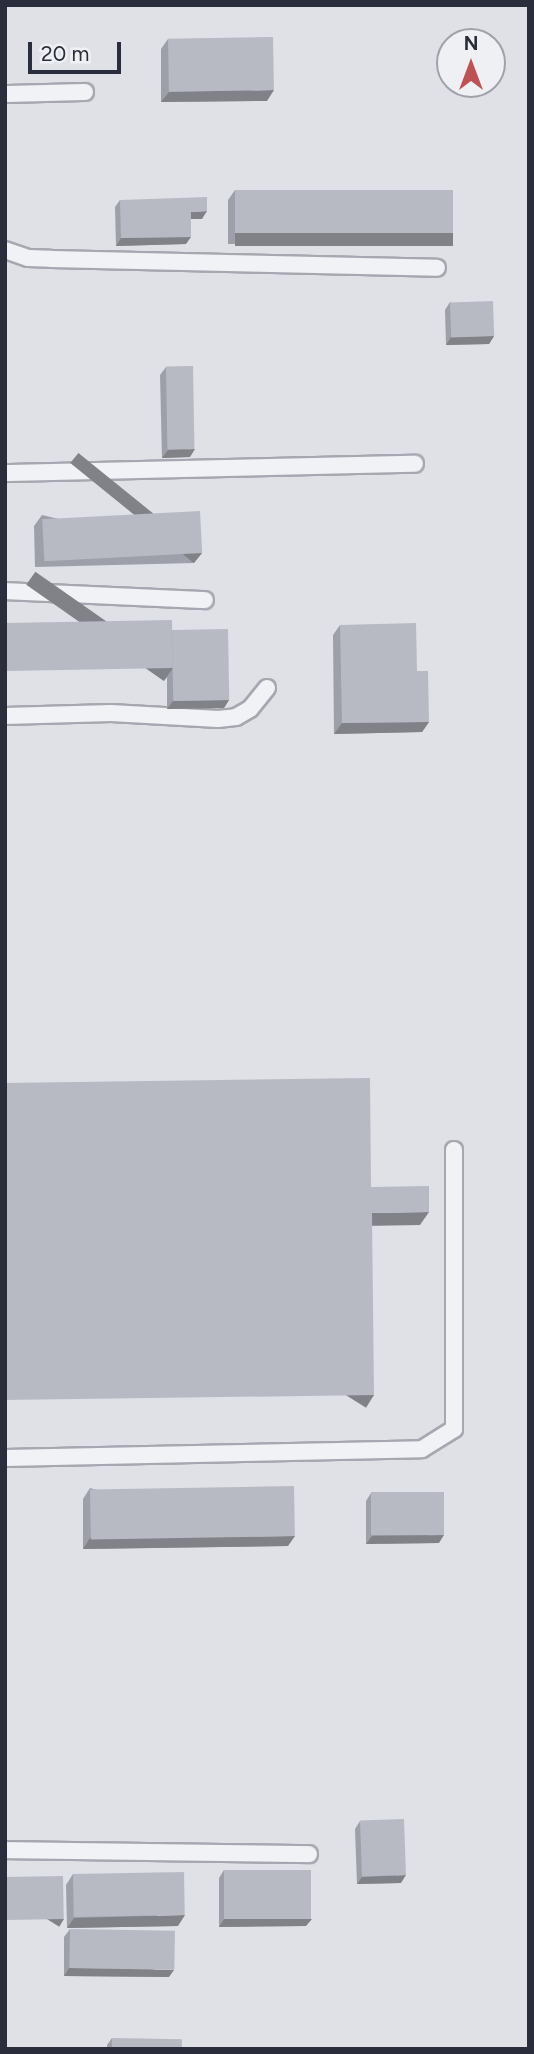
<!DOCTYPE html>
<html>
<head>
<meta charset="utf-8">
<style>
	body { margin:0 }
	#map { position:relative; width:534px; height:2054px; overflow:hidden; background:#dfe1e7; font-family:Figtree,sans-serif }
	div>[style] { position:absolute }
	.roads { filter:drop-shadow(2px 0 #a5a8b0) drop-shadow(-2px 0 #a5a8b0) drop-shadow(0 2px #a5a8b0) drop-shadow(0 -2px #a5a8b0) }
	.lane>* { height:16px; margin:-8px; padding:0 8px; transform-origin:8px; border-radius:8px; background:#f1f2f5 }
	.wall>* { inset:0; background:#9da0a8 }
	.shaded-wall>* { inset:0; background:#808288; transform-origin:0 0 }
	.building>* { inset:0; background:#b7bac3; transform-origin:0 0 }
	span { translate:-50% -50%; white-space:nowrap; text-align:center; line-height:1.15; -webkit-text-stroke:5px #eef0f4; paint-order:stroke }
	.frame { position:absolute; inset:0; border:7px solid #2a2e3c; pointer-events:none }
	.north { position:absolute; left:436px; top:28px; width:70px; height:70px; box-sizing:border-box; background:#eef0f4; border:2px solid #a0a2aa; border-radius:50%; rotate:0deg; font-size:19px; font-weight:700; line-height:28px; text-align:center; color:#2a2e3c }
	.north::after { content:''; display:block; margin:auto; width:24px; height:32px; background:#bf5054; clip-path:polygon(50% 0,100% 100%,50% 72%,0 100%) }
	.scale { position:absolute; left:28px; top:42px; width:93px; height:32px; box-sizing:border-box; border:4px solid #2a2e3c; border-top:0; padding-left:9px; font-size:21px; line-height:24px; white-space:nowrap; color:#2a2e3c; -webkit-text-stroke:5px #eef0f4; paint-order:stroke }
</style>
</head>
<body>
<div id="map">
	<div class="roads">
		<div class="lane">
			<i style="left:5px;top:94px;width:80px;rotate:-1.4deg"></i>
			<i style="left:5px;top:250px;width:24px;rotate:19deg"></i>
			<i style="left:28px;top:258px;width:23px;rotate:2deg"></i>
			<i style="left:51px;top:259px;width:386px;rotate:1.3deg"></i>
			<i style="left:5px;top:473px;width:410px;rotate:-1.3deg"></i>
			<i style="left:5px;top:591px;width:200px;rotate:2.6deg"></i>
			<i style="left:5px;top:716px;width:106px;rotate:-1.6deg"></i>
			<i style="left:111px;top:713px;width:107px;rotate:3.2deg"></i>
			<i style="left:218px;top:719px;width:18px;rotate:-6deg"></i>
			<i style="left:236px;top:717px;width:16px;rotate:-30deg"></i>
			<i style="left:250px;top:709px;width:27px;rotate:-51deg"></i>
			<i style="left:5px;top:1458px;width:417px;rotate:-1.2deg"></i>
			<i style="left:422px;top:1449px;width:38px;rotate:-32deg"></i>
			<i style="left:454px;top:1429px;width:279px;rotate:-90deg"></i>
			<i style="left:5px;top:1850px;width:304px;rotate:0.8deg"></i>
		</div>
	</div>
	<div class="wall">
		<i style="clip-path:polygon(168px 39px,267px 101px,161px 102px,161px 49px)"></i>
		<i style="clip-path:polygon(235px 190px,445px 245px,228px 244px,228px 200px)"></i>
		<i style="clip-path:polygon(120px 200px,202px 219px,191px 219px,186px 244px,116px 246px,115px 207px)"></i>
		<i style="clip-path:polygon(450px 302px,494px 336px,489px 344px,446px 345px,445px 310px)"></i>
		<i style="clip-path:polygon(166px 367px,190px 457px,162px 458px,160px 375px)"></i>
		<i style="clip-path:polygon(42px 515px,202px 553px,194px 563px,35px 567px,34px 526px)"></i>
		<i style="clip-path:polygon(340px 625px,417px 671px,429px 722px,422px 732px,334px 734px,333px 635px)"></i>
		<i style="clip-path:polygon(172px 630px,229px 700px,224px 708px,167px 709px,167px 677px,164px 681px)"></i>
		<i style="clip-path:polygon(90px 1488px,288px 1546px,83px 1549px,83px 1499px)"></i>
		<i style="clip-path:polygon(371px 1493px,439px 1543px,366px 1544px,366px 1501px)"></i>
		<i style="clip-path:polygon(360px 1821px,401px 1883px,357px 1884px,355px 1829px)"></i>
		<i style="clip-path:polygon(224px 1870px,306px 1926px,219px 1927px,219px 1878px)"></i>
		<i style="clip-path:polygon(73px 1874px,178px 1926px,67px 1928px,66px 1885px)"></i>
		<i style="clip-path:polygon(70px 1929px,169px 1977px,64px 1976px,64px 1937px)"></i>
		<i style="clip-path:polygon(112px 2038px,182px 2049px,107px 2049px,107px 2045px)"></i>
	</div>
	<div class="shaded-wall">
		<i style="clip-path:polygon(274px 90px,267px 101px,161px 102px,169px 92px)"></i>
		<i style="clip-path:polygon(207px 211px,202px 219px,186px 219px,191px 212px)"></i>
		<i style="left:235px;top:233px;width:218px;height:13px"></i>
		<i style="clip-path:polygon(191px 237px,186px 244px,116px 246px,121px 238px)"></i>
		<i style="clip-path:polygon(494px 336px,489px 344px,446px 345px,451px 337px)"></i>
		<i style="clip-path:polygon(195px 449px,190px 457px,162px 458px,168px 450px)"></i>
		<i style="left:202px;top:553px;width:13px;height:159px;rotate:129deg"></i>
		<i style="left:173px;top:668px;width:16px;height:168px;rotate:125deg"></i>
		<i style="clip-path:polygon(229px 700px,224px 708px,167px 709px,173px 701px)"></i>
		<i style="clip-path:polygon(429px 722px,422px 732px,334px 734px,342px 723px)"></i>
		<i style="clip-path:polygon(429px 1212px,420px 1225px,363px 1226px,372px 1213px)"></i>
		<i style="left:374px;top:1395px;width:15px;height:369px;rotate:122deg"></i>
		<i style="clip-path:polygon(444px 1535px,439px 1543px,366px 1544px,372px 1536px)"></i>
		<i style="clip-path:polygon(295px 1536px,288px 1546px,83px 1549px,90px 1538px)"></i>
		<i style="clip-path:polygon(406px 1875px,401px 1883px,357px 1884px,362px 1877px)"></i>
		<i style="clip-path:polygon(185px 1915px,178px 1926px,67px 1928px,74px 1918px)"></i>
		<i style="left:64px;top:1919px;width:9px;height:59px;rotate:122deg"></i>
		<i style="clip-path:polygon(224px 1919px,312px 1919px,306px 1926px,219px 1927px)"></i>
		<i style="clip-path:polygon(69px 1968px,174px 1970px,169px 1977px,64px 1976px)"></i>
	</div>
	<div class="building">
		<i style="left:273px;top:37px;width:53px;height:105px;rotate:89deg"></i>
		<i style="left:235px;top:190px;width:218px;height:43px"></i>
		<i style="clip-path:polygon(207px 197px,207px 211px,191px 212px,191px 237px,121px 238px,120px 200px)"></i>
		<i style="left:493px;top:301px;width:35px;height:43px;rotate:88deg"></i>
		<i style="left:193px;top:366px;width:83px;height:27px;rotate:89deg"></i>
		<i style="left:200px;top:511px;width:42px;height:158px;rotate:87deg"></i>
		<i style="left:172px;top:620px;width:48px;height:167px;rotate:89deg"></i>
		<i style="clip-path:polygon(416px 623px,417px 671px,428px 671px,429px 722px,342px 723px,340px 625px)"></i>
		<i style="left:228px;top:629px;width:71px;height:56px;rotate:89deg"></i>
		<i style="clip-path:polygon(370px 1078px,371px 1187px,429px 1186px,429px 1212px,372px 1213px,374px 1395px,5px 1400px,5px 1083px)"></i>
		<i style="left:294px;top:1486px;width:50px;height:204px;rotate:89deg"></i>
		<i style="left:444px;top:1492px;width:43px;height:73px;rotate:90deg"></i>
		<i style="left:404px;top:1819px;width:56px;height:44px;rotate:88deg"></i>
		<i style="left:224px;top:1870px;width:87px;height:49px"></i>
		<i style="left:184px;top:1872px;width:43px;height:111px;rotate:89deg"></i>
		<i style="left:63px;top:1876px;width:43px;height:58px;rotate:89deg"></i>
		<i style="left:70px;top:1929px;width:105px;height:39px;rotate:1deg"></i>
		<i style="left:112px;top:2038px;width:70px;height:11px;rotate:1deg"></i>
	</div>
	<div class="frame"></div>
	<div class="north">N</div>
	<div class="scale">20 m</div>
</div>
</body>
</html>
